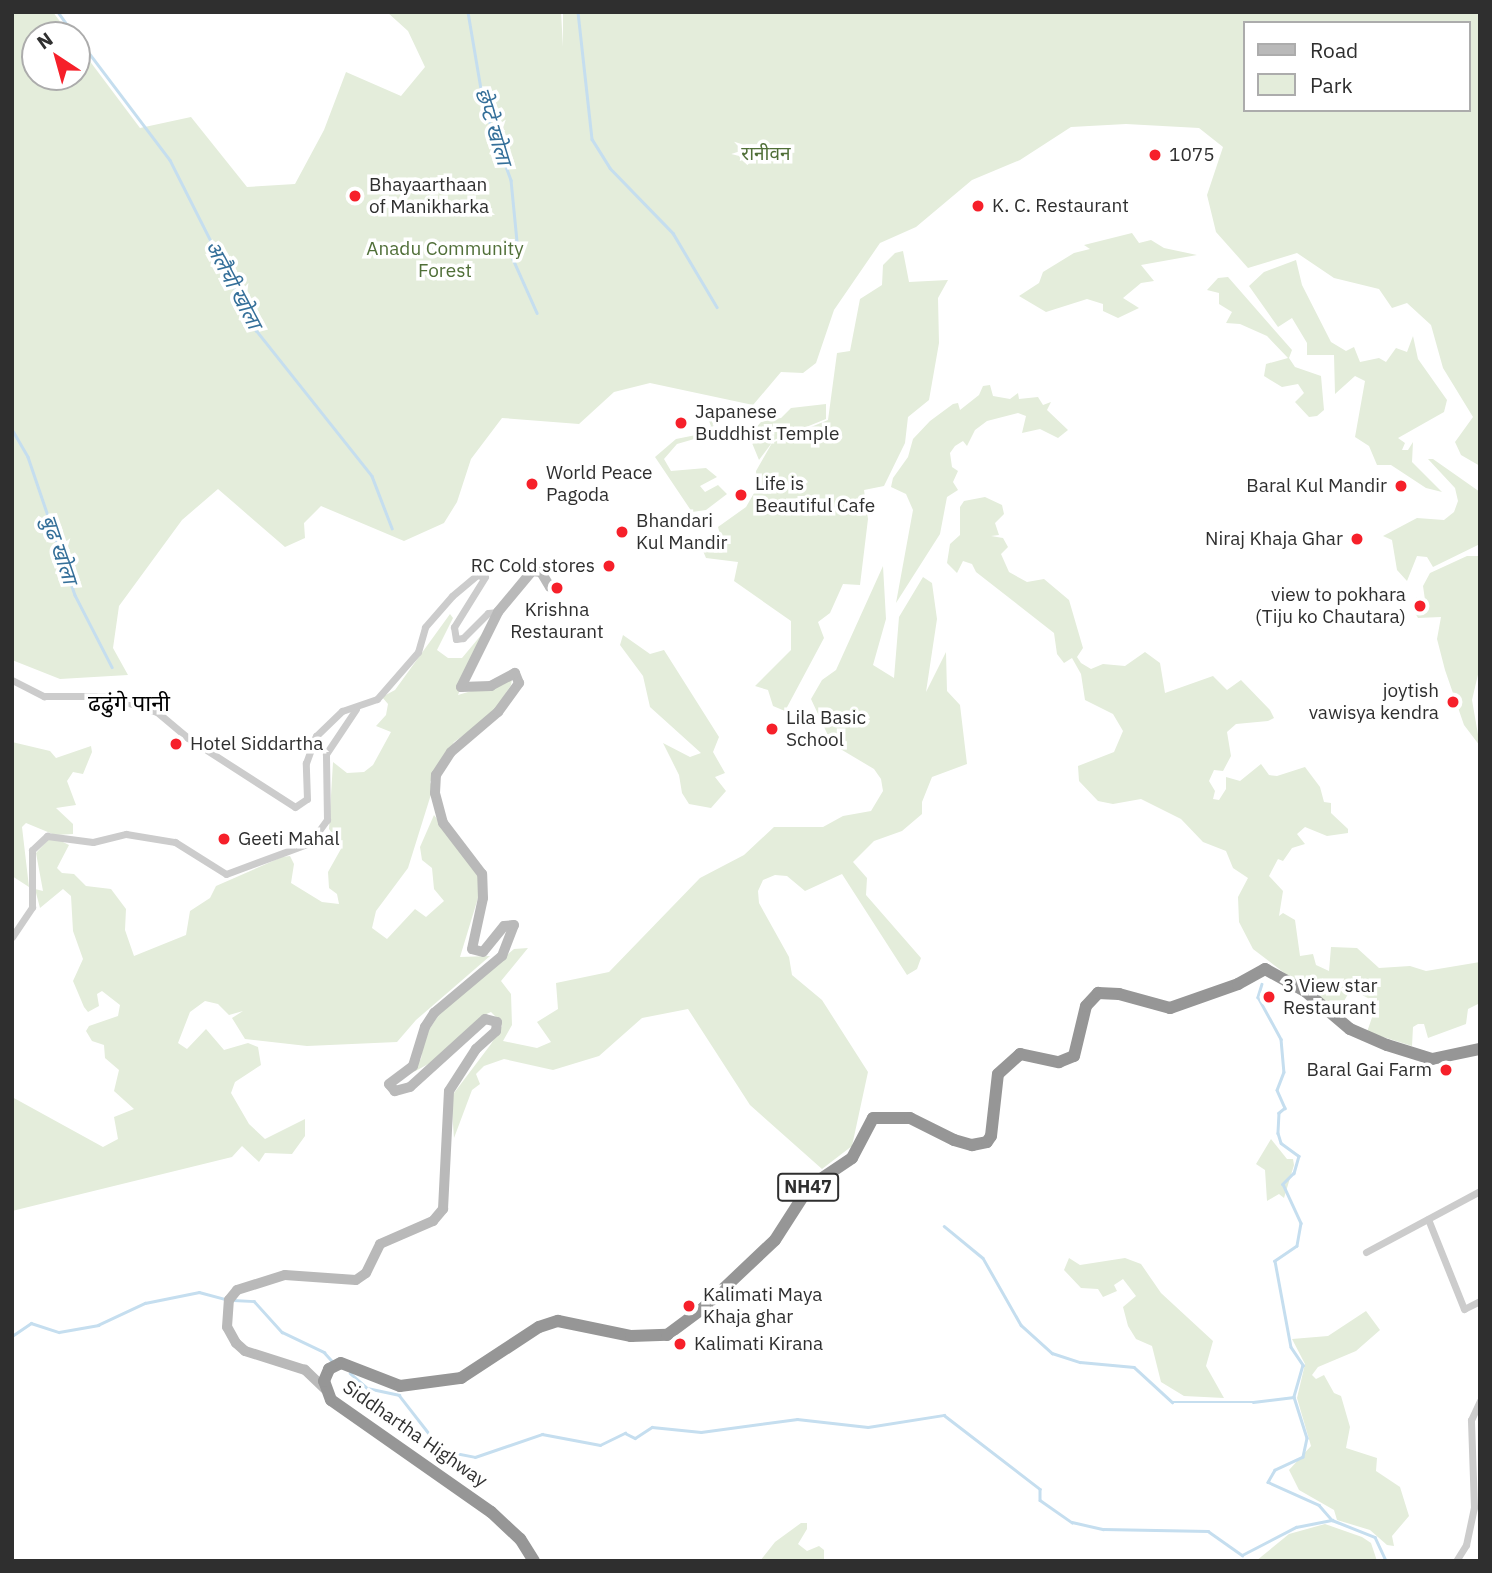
<!DOCTYPE html>
<html>
<head>
<meta charset="utf-8">
<style>
	body { margin:0 }
	#map { position:relative; width:1492px; height:1573px; overflow:hidden; background:#fff; font-family:"IBM Plex Sans","Noto Sans Devanagari",sans-serif }
	div>[style] { position:absolute }
	.green>* { inset:0; background:#e4eddb }
	.stream>* { height:2.5px; margin:-1.25px; padding:0 1.25px; transform-origin:1.25px; border-radius:1.25px; background:#c5deef }
	.street>* { height:7px; margin:-3.5px; padding:0 3.5px; transform-origin:3.5px; border-radius:3.5px; background:#ccc }
	.secondary>* { height:10px; margin:-5px; padding:0 5px; transform-origin:5px; border-radius:5px; background:#b9b9b9 }
	.highway>* { height:12px; margin:-6px; padding:0 6px; transform-origin:6px; border-radius:6px; background:#969696 }
	.dots>* { width:19px; height:19px; translate:-50% -50%; box-sizing:border-box; border:4px solid #fff; border-radius:50% }
	span { translate:-50% -50%; white-space:nowrap; text-align:center; line-height:1.15; -webkit-text-stroke:7px #fff; paint-order:stroke }
	.shield-label span { padding:2px 5px; background:#fff; border:2px solid; border-radius:5px; -webkit-text-stroke-width:0 }
	.shield-label { font-size:18px; color:#2f2f2f; font-weight:700 }
	.park-label { font-size:19px; color:#506f38 }
	.poi-label { font-size:19px; color:#2f2f2f }
	.left { translate:0 -50%; text-align:left }
	.right { translate:-100% -50%; text-align:right }
	.street-label { font-size:19px; color:#2f2f2f }
	.water-label { font-size:21px; color:#346f99; font-style:italic }
	.quarter-label { font-size:23px; color:#000 }
	.frame { position:absolute; inset:0; border:14px solid #2f2f2f; pointer-events:none }
	.legend { position:absolute; left:1243px; top:21px; width:228px; height:91px; box-sizing:border-box; background:#fff; border:2px solid #acacac; margin:0; padding:9px 12px; list-style:none; font-size:21px; color:#2f2f2f }
	.legend li { display:flex; align-items:center; gap:14px; height:35px }
	.legend b { width:35px; border:2px solid #acacac }
	.north { position:absolute; left:21px; top:21px; width:70px; height:70px; box-sizing:border-box; background:#fff; border:2px solid #acacac; border-radius:50%; rotate:324deg; font-size:19px; font-weight:700; line-height:28px; text-align:center; color:#2f2f2f }
	.north::after { content:''; display:block; margin:auto; width:24px; height:32px; background:#f6202a; clip-path:polygon(50% 0,100% 100%,50% 72%,0 100%) }
</style>
</head>
<body>
<div id="map">
	<div class="green">
		<i style="clip-path:polygon(evenodd,12px 12px,53px 12px,70px 35px,35px 35px,35px 77px,77px 77px,77px 44px,140px 128px,191px 117px,247px 187px,295px 184px,324px 130px,346px 72px,401px 96px,425px 67px,408px 31px,387px 12px,561px 12px,563px 47px,563px 12px,1480px 12px,1480px 466px,1461px 455px,1455px 442px,1473px 417px,1443px 368px,1431px 325px,1407px 303px,1392px 308px,1379px 289px,1334px 278px,1297px 253px,1248px 268px,1216px 232px,1207px 195px,1223px 147px,1199px 128px,1126px 124px,1071px 127px,1020px 160px,972px 180px,916px 227px,880px 243px,834px 310px,816px 363px,803px 373px,781px 372px,753px 405px,650px 383px,614px 392px,579px 424px,502px 418px,471px 459px,457px 502px,444px 523px,404px 541px,321px 506px,304px 523px,305px 538px,285px 547px,218px 489px,182px 520px,119px 606px,113px 648px,128px 675px,60px 679px,12px 660px,12px 12px,1245px 23px,1469px 23px,1469px 110px,1245px 110px,1245px 23px)"></i>
		<i style="clip-path:polygon(1132px 233px,1139px 243px,1151px 240px,1164px 248px,1197px 255px,1141px 265px,1154px 281px,1141px 283px,1123px 298px,1139px 308px,1118px 318px,1103px 311px,1103px 304px,1087px 299px,1046px 312px,1019px 296px,1039px 283px,1043px 272px,1074px 253px,1090px 249px,1084px 245px)"></i>
		<i style="clip-path:polygon(903px 251px,909px 282px,948px 280px,938px 298px,939px 343px,929px 400px,908px 417px,905px 443px,884px 486px,864px 490px,868px 519px,860px 585px,843px 584px,830px 613px,818px 622px,824px 638px,785px 711px,773px 706px,768px 690px,755px 686px,791px 650px,791px 621px,734px 581px,738px 562px,706px 558px,703px 551px,722px 542px,718px 527px,746px 507px,757px 488px,756px 471px,772px 443px,828px 420px,837px 353px,850px 351px,860px 299px,882px 285px,883px 265px,895px 253px)"></i>
		<i style="clip-path:polygon(1296px 260px,1302px 285px,1331px 342px,1346px 351px,1354px 347px,1360px 362px,1379px 358px,1386px 362px,1396px 348px,1407px 352px,1413px 336px,1418px 359px,1447px 400px,1444px 412px,1398px 438px,1405px 443px,1402px 450px,1408px 450px,1413px 442px,1412px 462px,1442px 492px,1426px 488px,1391px 465px,1377px 465px,1369px 446px,1355px 437px,1365px 381px,1355px 376px,1335px 394px,1334px 355px,1307px 355px,1307px 343px,1292px 318px,1278px 327px,1249px 286px,1264px 272px)"></i>
		<i style="clip-path:polygon(1228px 277px,1292px 350px,1289px 358px,1295px 367px,1321px 376px,1324px 410px,1317px 416px,1309px 417px,1295px 402px,1304px 393px,1298px 384px,1282px 387px,1264px 376px,1266px 364px,1288px 358px,1267px 336px,1240px 324px,1226px 323px,1232px 312px,1219px 304px,1219px 293px,1207px 290px,1218px 278px)"></i>
		<i style="clip-path:polygon(990px 385px,993px 396px,1010px 399px,1018px 393px,1019px 399px,1038px 397px,1043px 405px,1051px 402px,1047px 410px,1068px 430px,1058px 438px,1040px 429px,1022px 433px,1026px 416px,1018px 413px,987px 421px,975px 430px,967px 446px,963px 441px,955px 446px,950px 453px,952px 467px,958px 471px,953px 482px,958px 490px,947px 497px,940px 534px,896px 603px,913px 510px,906px 494px,891px 487px,893px 478px,908px 457px,913px 439px,930px 421px,953px 404px,958px 403px,960px 410px,979px 395px,983px 386px)"></i>
		<i style="clip-path:polygon(826px 404px,826px 419px,774px 440px,759px 460px,752px 443px,753px 431px,761px 422px,781px 418px,791px 408px)"></i>
		<i style="clip-path:polygon(705px 411px,714px 425px,708px 435px,677px 444px,664px 459px,671px 471px,706px 468px,717px 477px,700px 486px,705px 492px,718px 485px,727px 494px,706px 510px,692px 512px,655px 457px,676px 439px,706px 433px,711px 426px)"></i>
		<i style="clip-path:polygon(1428px 459px,1433px 459px,1480px 492px,1480px 544px,1433px 567px,1427px 557px,1417px 556px,1407px 581px,1397px 570px,1392px 540px,1383px 536px,1417px 518px,1444px 520px,1454px 512px,1458px 501px,1455px 488px)"></i>
		<i style="clip-path:polygon(985px 497px,1002px 505px,1004px 514px,995px 523px,999px 535px,991px 536px,1003px 538px,1008px 547px,1001px 554px,1009px 572px,1027px 582px,1044px 579px,1069px 600px,1083px 648px,1077px 657px,1081px 663px,1091px 669px,1103px 664px,1125px 666px,1145px 652px,1160px 663px,1165px 693px,1213px 676px,1227px 690px,1241px 680px,1270px 710px,1274px 718px,1268px 721px,1236px 724px,1227px 732px,1231px 756px,1223px 771px,1214px 770px,1209px 781px,1215px 791px,1213px 799px,1219px 800px,1226px 789px,1226px 777px,1240px 781px,1261px 764px,1269px 775px,1277px 776px,1305px 767px,1320px 787px,1324px 802px,1331px 803px,1331px 813px,1348px 829px,1348px 833px,1327px 836px,1305px 827px,1297px 834px,1305px 844px,1292px 848px,1283px 861px,1278px 859px,1269px 876px,1283px 891px,1279px 916px,1283px 913px,1295px 920px,1300px 956px,1313px 954px,1316px 965px,1329px 971px,1331px 947px,1357px 948px,1379px 968px,1410px 966px,1426px 971px,1480px 962px,1480px 1003px,1468px 1009px,1466px 1024px,1428px 1038px,1424px 1024px,1418px 1024px,1413px 1027px,1412px 1046px,1367px 1032px,1377px 1003px,1351px 989px,1337px 1013px,1253px 949px,1239px 922px,1238px 897px,1248px 878px,1233px 868px,1226px 851px,1203px 842px,1181px 819px,1141px 799px,1113px 804px,1098px 801px,1079px 781px,1078px 766px,1114px 752px,1123px 731px,1113px 714px,1085px 700px,1081px 674px,1072px 658px,1064px 663px,1057px 654px,1054px 633px,976px 572px,972px 564px,963px 561px,957px 573px,947px 563px,950px 544px,960px 535px,960px 507px,964px 501px)"></i>
		<i style="clip-path:polygon(1467px 556px,1480px 556px,1480px 666px,1472px 700px,1480px 746px,1464px 725px,1445px 670px,1437px 639px,1441px 617px,1418px 618px,1411px 606px,1417px 597px,1425px 600px,1423px 586px,1430px 573px)"></i>
		<i style="clip-path:polygon(883px 566px,886px 619px,873px 665px,894px 678px,899px 617px,923px 577px,932px 583px,937px 619px,926px 692px,946px 652px,947px 691px,960px 705px,967px 764px,932px 777px,922px 802px,922px 814px,902px 831px,874px 841px,853px 862px,867px 878px,866px 895px,921px 958px,917px 969px,907px 975px,842px 874px,805px 891px,787px 876px,775px 875px,763px 880px,758px 891px,759px 903px,789px 957px,792px 975px,822px 1000px,868px 1072px,852px 1146px,822px 1169px,750px 1105px,688px 1009px,642px 1018px,599px 1056px,553px 1070px,504px 1059px,484px 1066px,476px 1074px,480px 1084px,472px 1090px,454px 1138px,451px 1097px,491px 1044px,502px 1026px,497px 1018px,491px 1012px,484px 1015px,432px 1062px,399px 1080px,421px 1059px,424px 1038px,441px 1011px,514px 949px,528px 948px,501px 981px,511px 994px,512px 1025px,503px 1041px,537px 1048px,551px 1042px,537px 1022px,558px 1009px,556px 983px,609px 972px,700px 878px,744px 855px,774px 827px,823px 827px,843px 816px,871px 811px,883px 791px,881px 779px,874px 769px,832px 744px,811px 699px,822px 680px,836px 670px)"></i>
		<i style="clip-path:polygon(450px 614px,453px 618px,437px 650px,448px 658px,462px 658px,482px 634px,458px 695px,512px 679px,511px 685px,492px 715px,454px 742px,430px 782px,433px 788px,408px 868px,376px 911px,372px 928px,387px 939px,415px 909px,426px 917px,444px 901px,434px 889px,432px 868px,422px 860px,420px 847px,434px 815px,479px 873px,478px 898px,460px 957px,490px 956px,416px 1020px,397px 1042px,307px 1046px,245px 1039px,232px 1018px,243px 1011px,229px 1015px,218px 1004px,205px 1001px,190px 1012px,178px 1043px,187px 1049px,206px 1029px,224px 1050px,248px 1043px,258px 1047px,261px 1065px,235px 1082px,231px 1093px,249px 1124px,265px 1139px,305px 1119px,305px 1136px,292px 1154px,265px 1153px,259px 1162px,242px 1146px,232px 1157px,12px 1211px,12px 1097px,103px 1147px,118px 1139px,114px 1117px,134px 1109px,114px 1091px,119px 1070px,105px 1058px,104px 1045px,92px 1041px,86px 1031px,89px 1026px,118px 1016px,120px 1005px,102px 991px,97px 994px,99px 1006px,88px 1012px,84px 1007px,73px 981px,83px 959px,73px 931px,71px 896px,63px 889px,40px 908px,35px 889px,43px 891px,36px 853px,50px 838px,59px 840px,69px 845px,57px 868px,62px 873px,74px 874px,86px 886px,111px 889px,126px 909px,125px 930px,134px 956px,186px 935px,190px 911px,210px 898px,216px 886px,282px 857px,290px 856px,294px 864px,291px 883px,322px 902px,339px 904px,337px 894px,329px 888px,328px 872px,342px 847px,329px 829px,333px 762px,347px 773px,364px 772px,373px 765px,391px 732px,376px 726px,386px 715px,388px 704px,382px 697px,395px 690px)"></i>
		<i style="clip-path:polygon(623px 635px,650px 654px,664px 650px,719px 737px,713px 752px,725px 773px,715px 777px,726px 791px,711px 808px,689px 804px,682px 793px,679px 775px,663px 743px,690px 757px,701px 753px,650px 707px,643px 676px,620px 645px)"></i>
		<i style="clip-path:polygon(12px 742px,50px 751px,56px 758px,91px 746px,92px 752px,83px 774px,73px 772px,67px 781px,76px 805px,56px 808px,73px 824px,73px 834px,55px 835px,26px 823px,22px 827px,29px 887px,12px 876px)"></i>
		<i style="clip-path:polygon(1271px 1139px,1287px 1159px,1293px 1159px,1294px 1165px,1284px 1198px,1279px 1194px,1267px 1201px,1265px 1170px,1256px 1164px)"></i>
		<i style="clip-path:polygon(1069px 1258px,1080px 1265px,1125px 1258px,1141px 1264px,1161px 1293px,1213px 1341px,1206px 1366px,1224px 1398px,1184px 1396px,1161px 1382px,1152px 1346px,1136px 1339px,1128px 1326px,1123px 1307px,1136px 1296px,1123px 1279px,1114px 1285px,1117px 1291px,1103px 1297px,1098px 1289px,1081px 1288px,1064px 1270px)"></i>
		<i style="clip-path:polygon(1366px 1311px,1380px 1330px,1356px 1351px,1318px 1367px,1312px 1375px,1316px 1379px,1324px 1375px,1334px 1393px,1341px 1396px,1350px 1427px,1346px 1448px,1377px 1458px,1376px 1471px,1400px 1487px,1409px 1516px,1392px 1536px,1394px 1546px,1387px 1545px,1370px 1530px,1337px 1520px,1334px 1510px,1299px 1490px,1289px 1470px,1311px 1446px,1297px 1398px,1305px 1364px,1292px 1339px,1328px 1336px)"></i>
		<i style="clip-path:polygon(801px 1523px,807px 1523px,807px 1529px,798px 1544px,807px 1551px,819px 1546px,824px 1550px,824px 1561px,760px 1561px,775px 1542px)"></i>
		<i style="clip-path:polygon(1325px 1524px,1362px 1537px,1371px 1543px,1377px 1561px,1256px 1561px,1289px 1534px)"></i>
	</div>
	<div class="stream">
		<i style="left:58px;top:12px;width:29px;rotate:54deg"></i>
		<i style="left:468px;top:12px;width:96px;rotate:80.4deg"></i>
		<i style="left:484px;top:107px;width:78px;rotate:69.7deg"></i>
		<i style="left:511px;top:180px;width:61px;rotate:84.4deg"></i>
		<i style="left:578px;top:12px;width:128px;rotate:83.7deg"></i>
		<i style="left:592px;top:139px;width:34px;rotate:58deg"></i>
		<i style="left:610px;top:168px;width:91px;rotate:45.9deg"></i>
		<i style="left:673px;top:233px;width:86px;rotate:59.3deg"></i>
		<i style="left:77px;top:37px;width:154px;rotate:52.9deg"></i>
		<i style="left:170px;top:160px;width:191px;rotate:63.2deg"></i>
		<i style="left:256px;top:330px;width:186px;rotate:51.5deg"></i>
		<i style="left:372px;top:476px;width:56px;rotate:69deg"></i>
		<i style="left:515px;top:252px;width:7px;rotate:106deg"></i>
		<i style="left:513px;top:259px;width:59px;rotate:66deg"></i>
		<i style="left:12px;top:429px;width:32px;rotate:60deg"></i>
		<i style="left:28px;top:457px;width:146px;rotate:71.2deg"></i>
		<i style="left:75px;top:595px;width:81px;rotate:62.8deg"></i>
		<i style="left:1262px;top:984px;width:14px;rotate:107deg"></i>
		<i style="left:1258px;top:997px;width:48px;rotate:61.3deg"></i>
		<i style="left:1281px;top:1039px;width:33px;rotate:85deg"></i>
		<i style="left:1284px;top:1072px;width:19px;rotate:111deg"></i>
		<i style="left:1277px;top:1090px;width:20px;rotate:66deg"></i>
		<i style="left:1285px;top:1108px;width:8px;rotate:140deg"></i>
		<i style="left:1279px;top:1113px;width:20px;rotate:93deg"></i>
		<i style="left:1278px;top:1133px;width:10px;rotate:73deg"></i>
		<i style="left:1281px;top:1143px;width:22px;rotate:36deg"></i>
		<i style="left:1299px;top:1156px;width:18px;rotate:106deg"></i>
		<i style="left:1294px;top:1173px;width:16px;rotate:135deg"></i>
		<i style="left:1283px;top:1184px;width:43px;rotate:65.2deg"></i>
		<i style="left:1301px;top:1223px;width:23px;rotate:100deg"></i>
		<i style="left:1297px;top:1246px;width:27px;rotate:146deg"></i>
		<i style="left:1275px;top:1261px;width:87px;rotate:79.5deg"></i>
		<i style="left:1291px;top:1347px;width:22px;rotate:56deg"></i>
		<i style="left:1303px;top:1365px;width:33px;rotate:106deg"></i>
		<i style="left:1294px;top:1397px;width:43px;rotate:72.4deg"></i>
		<i style="left:1307px;top:1438px;width:19px;rotate:102deg"></i>
		<i style="left:1303px;top:1457px;width:31px;rotate:155deg"></i>
		<i style="left:1275px;top:1470px;width:14px;rotate:120deg"></i>
		<i style="left:1268px;top:1482px;width:56px;rotate:24.3deg"></i>
		<i style="left:1319px;top:1505px;width:20px;rotate:49deg"></i>
		<i style="left:1332px;top:1520px;width:46px;rotate:21.6deg"></i>
		<i style="left:1375px;top:1537px;width:26px;rotate:65deg"></i>
		<i style="left:944px;top:1226px;width:50px;rotate:39.4deg"></i>
		<i style="left:983px;top:1258px;width:77px;rotate:60.4deg"></i>
		<i style="left:1021px;top:1325px;width:42px;rotate:42.1deg"></i>
		<i style="left:1052px;top:1353px;width:29px;rotate:18deg"></i>
		<i style="left:1080px;top:1362px;width:54px;rotate:5.3deg"></i>
		<i style="left:1134px;top:1367px;width:52px;rotate:42.6deg"></i>
		<i style="left:1172px;top:1402px;width:81px"></i>
		<i style="left:1253px;top:1402px;width:41px;rotate:-7deg"></i>
		<i style="left:233px;top:1300px;width:21px;rotate:3deg"></i>
		<i style="left:254px;top:1301px;width:42px;rotate:47.9deg"></i>
		<i style="left:282px;top:1332px;width:47px;rotate:25.5deg"></i>
		<i style="left:324px;top:1352px;width:13px;rotate:48deg"></i>
		<i style="left:12px;top:1336px;width:23px;rotate:-34deg"></i>
		<i style="left:31px;top:1323px;width:29px;rotate:18deg"></i>
		<i style="left:59px;top:1332px;width:40px;rotate:-10deg"></i>
		<i style="left:98px;top:1325px;width:52px;rotate:-25.1deg"></i>
		<i style="left:145px;top:1303px;width:55px;rotate:-11.5deg"></i>
		<i style="left:199px;top:1292px;width:28px;rotate:15deg"></i>
		<i style="left:350px;top:1373px;width:23px;rotate:41deg"></i>
		<i style="left:367px;top:1388px;width:33px;rotate:12deg"></i>
		<i style="left:399px;top:1395px;width:57px;rotate:52.1deg"></i>
		<i style="left:434px;top:1440px;width:20px;rotate:37deg"></i>
		<i style="left:450px;top:1452px;width:25px;rotate:11deg"></i>
		<i style="left:475px;top:1457px;width:71px;rotate:-18.9deg"></i>
		<i style="left:542px;top:1434px;width:59px;rotate:10.7deg"></i>
		<i style="left:600px;top:1445px;width:28px;rotate:-26deg"></i>
		<i style="left:625px;top:1433px;width:11px;rotate:27deg"></i>
		<i style="left:635px;top:1438px;width:20px;rotate:-33deg"></i>
		<i style="left:652px;top:1427px;width:49px;rotate:5.8deg"></i>
		<i style="left:701px;top:1432px;width:97px;rotate:-7.7deg"></i>
		<i style="left:797px;top:1419px;width:71px;rotate:6.4deg"></i>
		<i style="left:868px;top:1427px;width:77px;rotate:-9deg"></i>
		<i style="left:944px;top:1415px;width:121px;rotate:37.6deg"></i>
		<i style="left:1040px;top:1489px;width:11px;rotate:90deg"></i>
		<i style="left:1040px;top:1500px;width:39px;rotate:35deg"></i>
		<i style="left:1072px;top:1522px;width:32px;rotate:13deg"></i>
		<i style="left:1103px;top:1529px;width:105px;rotate:1.1deg"></i>
		<i style="left:1208px;top:1531px;width:42px;rotate:35.2deg"></i>
		<i style="left:1242px;top:1555px;width:61px;rotate:-27.4deg"></i>
		<i style="left:1296px;top:1527px;width:37px;rotate:-11deg"></i>
	</div>
	<div class="street">
		<i style="left:12px;top:680px;width:36px;rotate:27deg"></i>
		<i style="left:44px;top:696px;width:63px"></i>
		<i style="left:107px;top:696px;width:52px;rotate:17.7deg"></i>
		<i style="left:157px;top:712px;width:40px;rotate:40deg"></i>
		<i style="left:188px;top:738px;width:127px;rotate:32.8deg"></i>
		<i style="left:295px;top:807px;width:14px;rotate:-34deg"></i>
		<i style="left:307px;top:799px;width:36px;rotate:-92deg"></i>
		<i style="left:306px;top:763px;width:29px;rotate:-70deg"></i>
		<i style="left:316px;top:736px;width:36px;rotate:-44deg"></i>
		<i style="left:342px;top:711px;width:37px;rotate:-19deg"></i>
		<i style="left:377px;top:699px;width:62px;rotate:-48.9deg"></i>
		<i style="left:418px;top:652px;width:26px;rotate:-74deg"></i>
		<i style="left:425px;top:627px;width:41px;rotate:-48.9deg"></i>
		<i style="left:452px;top:596px;width:33px;rotate:-40deg"></i>
		<i style="left:477px;top:575px;width:8px;rotate:14deg"></i>
		<i style="left:485px;top:577px;width:59px;rotate:121.8deg"></i>
		<i style="left:454px;top:627px;width:12px;rotate:81deg"></i>
		<i style="left:456px;top:639px;width:7px;rotate:-8deg"></i>
		<i style="left:463px;top:638px;width:35px;rotate:-45deg"></i>
		<i style="left:488px;top:613px;width:10px;rotate:-6deg"></i>
		<i style="left:12px;top:937px;width:36px;rotate:-56deg"></i>
		<i style="left:32px;top:907px;width:57px;rotate:-90deg"></i>
		<i style="left:32px;top:850px;width:21px;rotate:-43deg"></i>
		<i style="left:47px;top:836px;width:46px;rotate:7.4deg"></i>
		<i style="left:93px;top:842px;width:34px;rotate:-14deg"></i>
		<i style="left:126px;top:834px;width:50px;rotate:9.3deg"></i>
		<i style="left:175px;top:842px;width:60px;rotate:32.1deg"></i>
		<i style="left:226px;top:874px;width:90px;rotate:-20.3deg"></i>
		<i style="left:310px;top:843px;width:29px;rotate:-54deg"></i>
		<i style="left:327px;top:820px;width:66px;rotate:-90.9deg"></i>
		<i style="left:326px;top:754px;width:54px;rotate:-56.3deg"></i>
		<i style="left:1428px;top:1219px;width:97px;rotate:68.2deg"></i>
		<i style="left:1464px;top:1309px;width:18px;rotate:-27deg"></i>
		<i style="left:1366px;top:1252px;width:129px;rotate:-28.2deg"></i>
		<i style="left:1456px;top:1561px;width:19px;rotate:-58deg"></i>
		<i style="left:1466px;top:1545px;width:39px;rotate:-78deg"></i>
		<i style="left:1474px;top:1507px;width:87px;rotate:-92deg"></i>
		<i style="left:1471px;top:1420px;width:21px;rotate:-65deg"></i>
	</div>
	<div class="secondary">
		<i style="left:325px;top:1389px;width:28px;rotate:-136deg"></i>
		<i style="left:305px;top:1370px;width:63px;rotate:-162.4deg"></i>
		<i style="left:245px;top:1351px;width:12px;rotate:-138deg"></i>
		<i style="left:236px;top:1343px;width:18px;rotate:-119deg"></i>
		<i style="left:227px;top:1327px;width:27px;rotate:-86deg"></i>
		<i style="left:229px;top:1300px;width:13px;rotate:-51deg"></i>
		<i style="left:237px;top:1290px;width:50px;rotate:-17.4deg"></i>
		<i style="left:285px;top:1275px;width:71px;rotate:4deg"></i>
		<i style="left:356px;top:1280px;width:12px;rotate:-35deg"></i>
		<i style="left:366px;top:1273px;width:32px;rotate:-64deg"></i>
		<i style="left:380px;top:1244px;width:58px;rotate:-23.5deg"></i>
		<i style="left:433px;top:1221px;width:16px;rotate:-50deg"></i>
		<i style="left:443px;top:1209px;width:118px;rotate:-87.1deg"></i>
		<i style="left:449px;top:1091px;width:50px;rotate:-57.3deg"></i>
		<i style="left:476px;top:1049px;width:27px;rotate:-42deg"></i>
		<i style="left:496px;top:1031px;width:9px;rotate:-84deg"></i>
		<i style="left:497px;top:1022px;width:12px;rotate:-166deg"></i>
		<i style="left:485px;top:1019px;width:101px;rotate:137.8deg"></i>
		<i style="left:410px;top:1087px;width:16px;rotate:165deg"></i>
		<i style="left:395px;top:1091px;width:9px;rotate:-131deg"></i>
		<i style="left:389px;top:1084px;width:30px;rotate:-37deg"></i>
		<i style="left:413px;top:1066px;width:41px;rotate:-72.9deg"></i>
		<i style="left:425px;top:1027px;width:17px;rotate:-57deg"></i>
		<i style="left:434px;top:1013px;width:89px;rotate:-40deg"></i>
		<i style="left:502px;top:956px;width:33px;rotate:-69deg"></i>
		<i style="left:514px;top:925px;width:10px;rotate:174deg"></i>
		<i style="left:504px;top:926px;width:33px;rotate:129deg"></i>
		<i style="left:483px;top:952px;width:11px;rotate:-165deg"></i>
		<i style="left:472px;top:949px;width:52px;rotate:-77.8deg"></i>
		<i style="left:483px;top:898px;width:24px;rotate:-92deg"></i>
		<i style="left:482px;top:874px;width:64px;rotate:-127.4deg"></i>
		<i style="left:443px;top:823px;width:31px;rotate:-105deg"></i>
		<i style="left:435px;top:793px;width:18px;rotate:-87deg"></i>
		<i style="left:436px;top:775px;width:27px;rotate:-57deg"></i>
		<i style="left:451px;top:752px;width:62px;rotate:-40.4deg"></i>
		<i style="left:498px;top:712px;width:36px;rotate:-54deg"></i>
		<i style="left:519px;top:683px;width:11px;rotate:-112deg"></i>
		<i style="left:515px;top:673px;width:27px;rotate:152deg"></i>
		<i style="left:491px;top:686px;width:30px;rotate:178deg"></i>
		<i style="left:461px;top:687px;width:84px;rotate:-63.7deg"></i>
		<i style="left:498px;top:612px;width:53px;rotate:-50.3deg"></i>
		<i style="left:532px;top:571px;width:9px;rotate:6deg"></i>
		<i style="left:541px;top:572px;width:17px;rotate:59deg"></i>
		<i style="left:550px;top:587px;width:8px;rotate:23deg"></i>
	</div>
	<div class="highway">
		<i style="left:534px;top:1561px;width:26px;rotate:-122deg"></i>
		<i style="left:520px;top:1539px;width:40px;rotate:-137deg"></i>
		<i style="left:491px;top:1512px;width:195px;rotate:-145deg"></i>
		<i style="left:331px;top:1400px;width:20px;rotate:-110deg"></i>
		<i style="left:324px;top:1381px;width:13px;rotate:-67deg"></i>
		<i style="left:329px;top:1369px;width:13px;rotate:-27deg"></i>
		<i style="left:341px;top:1363px;width:63px;rotate:21.3deg"></i>
		<i style="left:400px;top:1386px;width:62px;rotate:-7.5deg"></i>
		<i style="left:461px;top:1378px;width:93px;rotate:-33.2deg"></i>
		<i style="left:539px;top:1327px;width:20px;rotate:-18deg"></i>
		<i style="left:558px;top:1321px;width:75px;rotate:11.6deg"></i>
		<i style="left:631px;top:1336px;width:36px;rotate:-2deg"></i>
		<i style="left:667px;top:1335px;width:44px;rotate:-36.6deg"></i>
		<i style="left:702px;top:1309px;width:100px;rotate:-43.4deg"></i>
		<i style="left:775px;top:1240px;width:63px;rotate:-57.3deg"></i>
		<i style="left:809px;top:1187px;width:52px;rotate:-34deg"></i>
		<i style="left:852px;top:1158px;width:45px;rotate:-62.3deg"></i>
		<i style="left:873px;top:1118px;width:37px"></i>
		<i style="left:910px;top:1118px;width:49px;rotate:26.6deg"></i>
		<i style="left:954px;top:1140px;width:19px;rotate:16deg"></i>
		<i style="left:972px;top:1145px;width:15px;rotate:-11deg"></i>
		<i style="left:987px;top:1142px;width:7px;rotate:-56deg"></i>
		<i style="left:991px;top:1136px;width:62px;rotate:-83.6deg"></i>
		<i style="left:998px;top:1074px;width:30px;rotate:-42deg"></i>
		<i style="left:1020px;top:1054px;width:40px;rotate:12deg"></i>
		<i style="left:1059px;top:1062px;width:16px;rotate:-22deg"></i>
		<i style="left:1074px;top:1056px;width:51px;rotate:-76.5deg"></i>
		<i style="left:1086px;top:1006px;width:18px;rotate:-47deg"></i>
		<i style="left:1098px;top:993px;width:21px;rotate:3deg"></i>
		<i style="left:1119px;top:994px;width:53px;rotate:15.4deg"></i>
		<i style="left:1170px;top:1008px;width:72px;rotate:-19.4deg"></i>
		<i style="left:1238px;top:984px;width:31px;rotate:-29deg"></i>
		<i style="left:1265px;top:969px;width:46px;rotate:28.8deg"></i>
		<i style="left:1305px;top:991px;width:59px;rotate:40.2deg"></i>
		<i style="left:1350px;top:1029px;width:40px;rotate:23.4deg"></i>
		<i style="left:1387px;top:1045px;width:47px;rotate:17.3deg"></i>
		<i style="left:1432px;top:1059px;width:49px;rotate:-11.8deg"></i>
	</div>
	<div class="dots">
		<i style="left:1155px;top:155px;background:#f6202a"></i>
		<i style="left:355px;top:196px;background:#f6202a"></i>
		<i style="left:978px;top:206px;background:#f6202a"></i>
		<i style="left:681px;top:423px;background:#f6202a"></i>
		<i style="left:532px;top:484px;background:#f6202a"></i>
		<i style="left:1401px;top:486px;background:#f6202a"></i>
		<i style="left:741px;top:495px;background:#f6202a"></i>
		<i style="left:622px;top:532px;background:#f6202a"></i>
		<i style="left:1357px;top:539px;background:#f6202a"></i>
		<i style="left:609px;top:566px;background:#f6202a"></i>
		<i style="left:557px;top:588px;background:#f6202a"></i>
		<i style="left:1420px;top:606px;background:#f6202a"></i>
		<i style="left:1453px;top:702px;background:#f6202a"></i>
		<i style="left:772px;top:729px;background:#f6202a"></i>
		<i style="left:176px;top:744px;background:#f6202a"></i>
		<i style="left:224px;top:839px;background:#f6202a"></i>
		<i style="left:1269px;top:997px;background:#f6202a"></i>
		<i style="left:1446px;top:1070px;background:#f6202a"></i>
		<i style="left:689px;top:1306px;background:#f6202a"></i>
		<i style="left:680px;top:1344px;background:#f6202a"></i>
	</div>
	<div class="shield-label">
		<span style="left:808px;top:1187px">NH47</span>
	</div>
	<div class="park-label">
		<span style="left:766px;top:154px">रानीवन</span>
		<span style="left:445px;top:260px">Anadu Community<br>Forest</span>
	</div>
	<div class="poi-label">
		<span class="left" style="left:1169px;top:155px">1075</span>
		<span class="left" style="left:369px;top:196px">Bhayaarthaan<br>of Manikharka</span>
		<span class="left" style="left:992px;top:206px">K. C. Restaurant</span>
		<span class="left" style="left:695px;top:423px">Japanese<br>Buddhist Temple</span>
		<span class="left" style="left:546px;top:484px">World Peace<br>Pagoda</span>
		<span class="left" style="left:755px;top:495px">Life is<br>Beautiful Cafe</span>
		<span class="right" style="left:1387px;top:486px">Baral Kul Mandir</span>
		<span class="left" style="left:636px;top:532px">Bhandari<br>Kul Mandir</span>
		<span class="right" style="left:1343px;top:539px">Niraj Khaja Ghar</span>
		<span class="right" style="left:595px;top:566px">RC Cold stores</span>
		<span class="right" style="left:1406px;top:606px">view to pokhara<br>(Tiju ko Chautara)</span>
		<span style="left:557px;top:621px">Krishna<br>Restaurant</span>
		<span class="right" style="left:1439px;top:702px">joytish<br>vawisya kendra</span>
		<span class="left" style="left:786px;top:729px">Lila Basic<br>School</span>
		<span class="left" style="left:190px;top:744px">Hotel Siddartha</span>
		<span class="left" style="left:238px;top:839px">Geeti Mahal</span>
		<span class="left" style="left:1283px;top:997px">3 View star<br>Restaurant</span>
		<span class="right" style="left:1432px;top:1070px">Baral Gai Farm</span>
		<span class="left" style="left:703px;top:1306px">Kalimati Maya<br>Khaja ghar</span>
		<span class="left" style="left:694px;top:1344px">Kalimati Kirana</span>
	</div>
	<div class="street-label">
		<span style="left:415px;top:1434px;rotate:35deg">Siddhartha Highway</span>
	</div>
	<div class="water-label">
		<span style="left:494px;top:126px;rotate:73deg">छेप्टे खोला</span>
		<span style="left:234px;top:284px;rotate:62deg">अलैची खोला</span>
		<span style="left:60px;top:549px;rotate:71deg">बुढ खोला</span>
	</div>
	<div class="quarter-label">
		<span style="left:129px;top:702px">ढढुंगे पानी</span>
	</div>
	<div class="frame"></div>
	<ul class="legend">
	<li><b style="height:9px;background:#b9b9b9"></b>Road</li>
	<li><b style="height:19px;background:#e4eddb"></b>Park</li>
	</ul>
	<div class="north">N</div>
</div>
</body>
</html>
